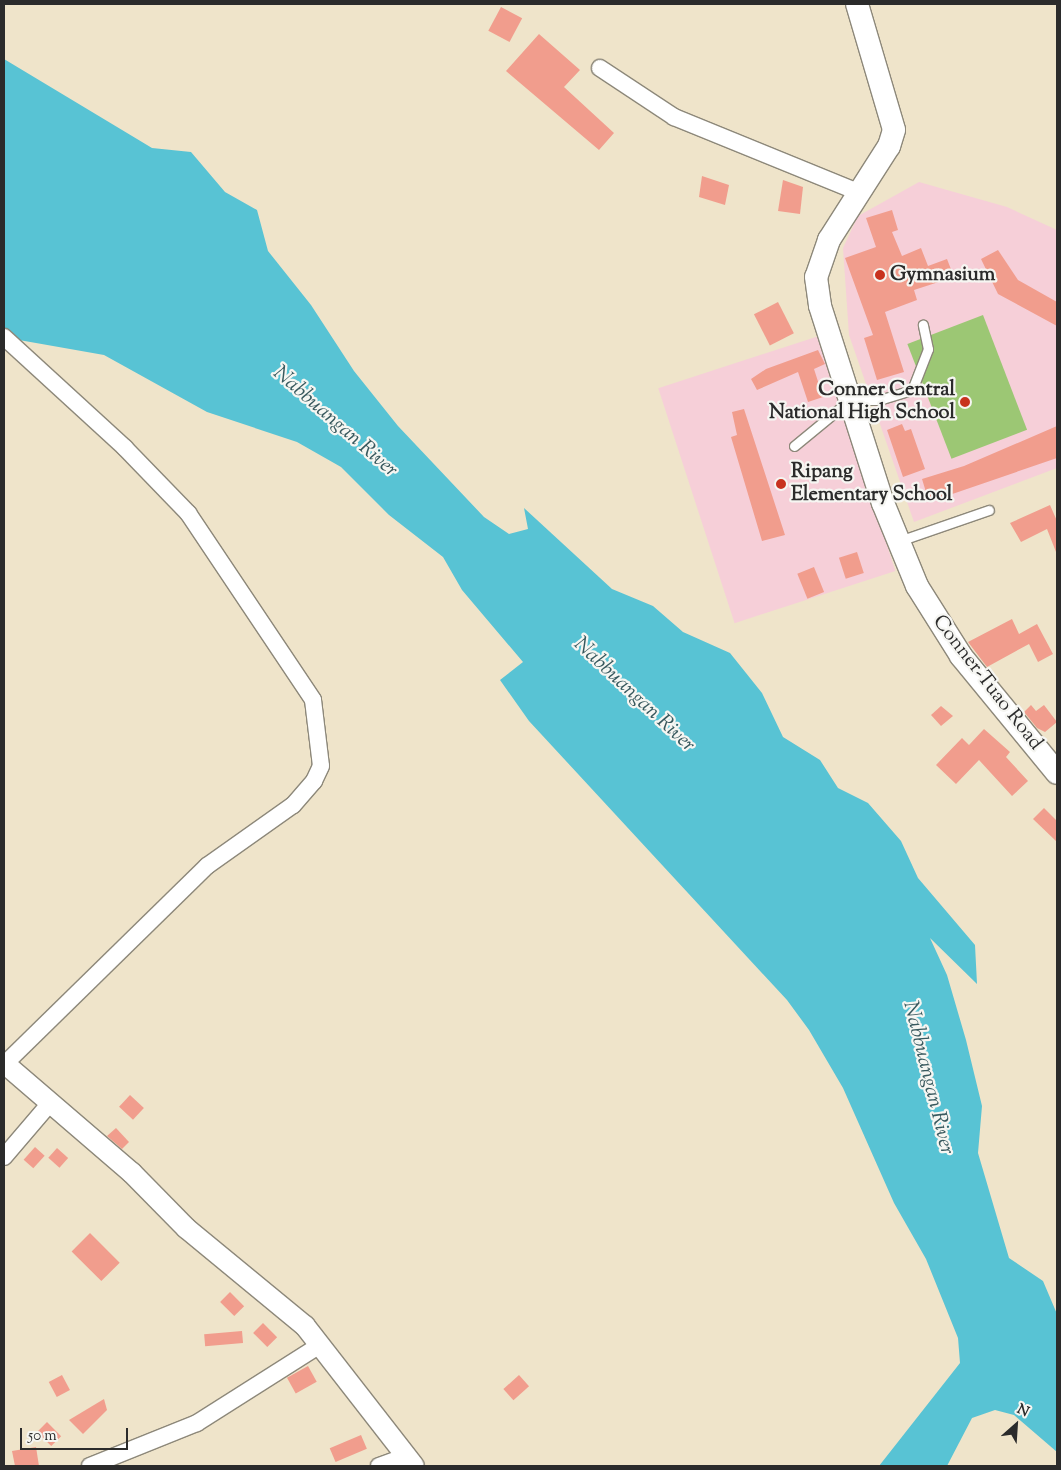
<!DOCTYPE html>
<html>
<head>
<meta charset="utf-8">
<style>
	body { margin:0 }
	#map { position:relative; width:1061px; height:1470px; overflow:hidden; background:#efe4ca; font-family:"Sorts Mill Goudy",serif }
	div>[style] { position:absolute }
	.built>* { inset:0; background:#f6cfd8; transform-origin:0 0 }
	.green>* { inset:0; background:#9cc774; transform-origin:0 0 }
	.water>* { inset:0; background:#58c3d4 }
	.building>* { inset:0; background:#f19d8d; transform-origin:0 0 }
	.roads { filter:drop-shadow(1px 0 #8d887a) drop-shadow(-1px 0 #8d887a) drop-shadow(0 1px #8d887a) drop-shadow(0 -1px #8d887a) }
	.service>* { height:9px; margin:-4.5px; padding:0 4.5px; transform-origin:4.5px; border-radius:4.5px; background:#fff }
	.minor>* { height:16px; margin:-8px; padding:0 8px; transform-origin:8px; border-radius:8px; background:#fff }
	.tertiary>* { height:20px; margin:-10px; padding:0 10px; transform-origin:10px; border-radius:10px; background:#fff }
	.secondary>* { height:22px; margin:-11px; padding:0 11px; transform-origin:11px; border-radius:11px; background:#fff }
	.dots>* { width:14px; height:14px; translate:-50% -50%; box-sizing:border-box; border:2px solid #f6f6f2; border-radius:50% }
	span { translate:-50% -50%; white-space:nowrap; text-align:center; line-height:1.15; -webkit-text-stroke:4.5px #f6f6f2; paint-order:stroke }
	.poi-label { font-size:20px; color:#2b2b2b; font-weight:700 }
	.left { translate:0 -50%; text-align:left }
	.right { translate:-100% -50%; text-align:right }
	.street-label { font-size:20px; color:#2b2b2b }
	.water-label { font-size:21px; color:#38595e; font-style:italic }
	.frame { position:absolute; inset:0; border:5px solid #2b2b2b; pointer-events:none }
	.north { position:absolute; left:991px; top:1400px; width:50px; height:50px; -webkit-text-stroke:4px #f6f6f2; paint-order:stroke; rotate:26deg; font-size:14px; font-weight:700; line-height:20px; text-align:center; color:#2b2b2b }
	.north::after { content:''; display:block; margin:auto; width:18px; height:22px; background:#2b2b2b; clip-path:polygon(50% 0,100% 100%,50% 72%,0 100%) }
	.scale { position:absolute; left:20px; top:1428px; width:108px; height:22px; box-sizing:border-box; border:2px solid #2b2b2b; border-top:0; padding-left:6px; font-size:15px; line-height:18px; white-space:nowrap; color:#2b2b2b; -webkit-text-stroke:4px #f6f6f2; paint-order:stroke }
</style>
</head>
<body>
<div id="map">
	<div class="built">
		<i style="clip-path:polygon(919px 182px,1007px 207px,1057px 230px,1057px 468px,914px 522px,849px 335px,843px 248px,858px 216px)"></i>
		<i style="left:819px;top:336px;width:247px;height:169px;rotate:72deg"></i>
	</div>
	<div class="green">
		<i style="left:983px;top:315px;width:123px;height:81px;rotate:69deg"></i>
	</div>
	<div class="water">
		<i style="clip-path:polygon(4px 59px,152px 148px,191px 152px,225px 192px,257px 210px,268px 251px,311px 305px,354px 371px,398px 426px,484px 517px,509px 534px,528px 529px,524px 508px,612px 589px,653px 606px,683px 632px,730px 653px,762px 693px,783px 737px,820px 760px,838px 788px,868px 803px,901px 841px,918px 878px,975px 945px,977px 984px,930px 938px,947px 975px,966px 1040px,982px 1106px,978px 1153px,1009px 1258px,1043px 1281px,1057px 1314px,1057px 1452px,1014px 1415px,995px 1410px,972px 1418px,947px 1466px,879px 1466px,960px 1363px,958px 1338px,926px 1259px,894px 1203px,843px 1088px,809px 1030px,787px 1000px,529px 721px,500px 680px,523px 662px,462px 590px,443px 557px,389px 515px,341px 467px,297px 442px,207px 412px,104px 355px,19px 340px,4px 328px)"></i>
	</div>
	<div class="building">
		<i style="left:501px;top:7px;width:24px;height:27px;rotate:28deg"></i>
		<i style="clip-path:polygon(539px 34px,580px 70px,564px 87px,614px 133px,599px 150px,506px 71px)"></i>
		<i style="clip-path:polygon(702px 176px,729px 185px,725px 205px,699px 197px)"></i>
		<i style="clip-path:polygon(783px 180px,803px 187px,800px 214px,778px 211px)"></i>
		<i style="clip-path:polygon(892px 210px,898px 230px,892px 232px,902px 256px,921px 248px,928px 266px,947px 259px,954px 277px,914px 290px,917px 300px,885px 312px,904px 372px,877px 380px,864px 338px,873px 335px,845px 258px,876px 247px,866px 218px)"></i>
		<i style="clip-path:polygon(998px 250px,1018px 280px,1057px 302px,1057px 326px,998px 294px,981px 259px)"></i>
		<i style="left:778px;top:302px;width:35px;height:27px;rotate:63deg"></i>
		<i style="clip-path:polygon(818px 350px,825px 364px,814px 369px,823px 397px,808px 402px,798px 372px,757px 390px,751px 379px,766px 369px)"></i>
		<i style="clip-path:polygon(744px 409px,785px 535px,762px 541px,731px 437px,737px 435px,732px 412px)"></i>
		<i style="clip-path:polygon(902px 424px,905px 431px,911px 429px,925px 469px,903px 477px,887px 430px)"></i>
		<i style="clip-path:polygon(1057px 426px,1057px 458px,929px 502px,922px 479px,964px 466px)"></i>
		<i style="clip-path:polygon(1050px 505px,1057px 521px,1056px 552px,1047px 529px,1021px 542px,1010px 523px)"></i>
		<i style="left:857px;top:552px;width:22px;height:19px;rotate:72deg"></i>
		<i style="left:814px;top:567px;width:27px;height:18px;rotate:68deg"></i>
		<i style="clip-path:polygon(1012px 619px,1019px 634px,1037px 624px,1053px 654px,1038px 662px,1029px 644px,987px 667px,968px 642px)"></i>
		<i style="clip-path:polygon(1031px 705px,1036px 711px,1044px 705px,1057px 722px,1045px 732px,1037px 728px,1024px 712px)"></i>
		<i style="clip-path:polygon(941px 706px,953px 716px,941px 726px,931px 715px)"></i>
		<i style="clip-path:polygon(984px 729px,1010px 752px,1006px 757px,1028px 781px,1012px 796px,979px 760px,956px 784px,936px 765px,962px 738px,969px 745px)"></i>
		<i style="clip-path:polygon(1044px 808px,1057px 821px,1057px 842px,1033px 819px)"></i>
		<i style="left:130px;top:1095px;width:19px;height:16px;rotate:43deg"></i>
		<i style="clip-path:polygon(116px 1128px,129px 1142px,122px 1149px,107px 1136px)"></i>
		<i style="left:35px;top:1147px;width:13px;height:17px;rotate:42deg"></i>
		<i style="left:57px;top:1148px;width:15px;height:13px;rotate:42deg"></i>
		<i style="left:90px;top:1233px;width:42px;height:26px;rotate:45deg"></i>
		<i style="left:230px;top:1292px;width:20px;height:14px;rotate:45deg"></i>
		<i style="left:263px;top:1323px;width:20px;height:14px;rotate:45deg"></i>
		<i style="left:242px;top:1331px;width:12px;height:38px;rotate:85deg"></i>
		<i style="left:308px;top:1366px;width:18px;height:24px;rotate:61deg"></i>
		<i style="left:62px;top:1375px;width:17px;height:15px;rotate:62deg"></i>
		<i style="left:519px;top:1375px;width:15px;height:21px;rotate:48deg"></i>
		<i style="clip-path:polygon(104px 1399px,107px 1410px,83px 1434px,69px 1420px)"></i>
		<i style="left:47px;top:1422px;width:20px;height:14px;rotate:45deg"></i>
		<i style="left:361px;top:1435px;width:15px;height:34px;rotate:67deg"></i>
		<i style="clip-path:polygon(36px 1447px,39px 1466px,15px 1466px,12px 1451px)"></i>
	</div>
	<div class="roads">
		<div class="service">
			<i style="left:794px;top:446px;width:72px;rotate:-39.4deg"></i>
			<i style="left:850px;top:400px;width:29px"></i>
			<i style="left:879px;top:400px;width:34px;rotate:-17deg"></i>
			<i style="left:912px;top:390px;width:44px;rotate:-68.7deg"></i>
			<i style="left:928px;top:349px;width:25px;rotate:-102deg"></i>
			<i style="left:899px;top:541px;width:95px;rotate:-19deg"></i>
		</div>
		<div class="minor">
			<i style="left:600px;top:68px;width:89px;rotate:33.5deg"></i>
			<i style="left:674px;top:117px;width:199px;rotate:22.2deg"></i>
			<i style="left:4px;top:337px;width:164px;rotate:42.5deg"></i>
			<i style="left:125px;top:448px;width:91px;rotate:45.9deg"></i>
			<i style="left:188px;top:513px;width:225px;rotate:56.2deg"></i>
			<i style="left:313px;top:700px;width:66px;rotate:83.1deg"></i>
			<i style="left:321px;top:766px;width:17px;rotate:115deg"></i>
			<i style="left:314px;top:781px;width:32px;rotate:131deg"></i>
			<i style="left:293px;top:805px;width:105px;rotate:144.7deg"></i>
			<i style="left:207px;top:866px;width:283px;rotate:135.6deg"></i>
			<i style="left:4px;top:1157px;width:72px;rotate:-49.5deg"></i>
			<i style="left:90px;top:1466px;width:115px;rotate:-21.9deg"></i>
			<i style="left:197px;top:1423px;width:146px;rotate:-32.4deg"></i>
			<i style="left:379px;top:1466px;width:30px;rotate:-20deg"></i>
		</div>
		<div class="tertiary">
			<i style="left:4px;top:1063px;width:169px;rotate:40.7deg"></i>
			<i style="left:132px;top:1173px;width:77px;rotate:45.5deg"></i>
			<i style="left:186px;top:1228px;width:154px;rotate:39.5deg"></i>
			<i style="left:305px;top:1326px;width:177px;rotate:52.1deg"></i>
		</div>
		<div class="secondary">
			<i style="left:857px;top:4px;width:131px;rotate:73.6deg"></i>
			<i style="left:894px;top:130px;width:17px;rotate:107deg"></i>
			<i style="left:889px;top:146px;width:112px;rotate:122.6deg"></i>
			<i style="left:829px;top:240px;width:39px;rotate:109deg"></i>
			<i style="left:816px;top:277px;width:29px;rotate:82deg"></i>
			<i style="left:820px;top:306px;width:207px;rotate:72.3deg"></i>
			<i style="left:883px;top:503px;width:90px;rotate:67.7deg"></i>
			<i style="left:917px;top:586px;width:83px;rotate:57.8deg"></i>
			<i style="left:961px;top:656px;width:151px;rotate:50.6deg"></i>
		</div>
	</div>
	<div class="dots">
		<i style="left:880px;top:275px;background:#c8321e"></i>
		<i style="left:965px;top:402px;background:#c8321e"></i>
		<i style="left:781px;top:484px;background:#c8321e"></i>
	</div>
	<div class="poi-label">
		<span class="left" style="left:890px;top:275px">Gymnasium</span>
		<span class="right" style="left:955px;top:402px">Conner Central<br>National High School</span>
		<span class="left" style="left:791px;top:484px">Ripang<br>Elementary School</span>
	</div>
	<div class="street-label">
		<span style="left:987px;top:683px;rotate:52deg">Conner-Tuao Road</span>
	</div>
	<div class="water-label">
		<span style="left:335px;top:422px;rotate:41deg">Nabbuangan River</span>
		<span style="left:634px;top:695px;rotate:43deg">Nabbuangan River</span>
		<span style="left:928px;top:1078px;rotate:76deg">Nabbuangan River</span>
	</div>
	<div class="frame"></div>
	<div class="north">N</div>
	<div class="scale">50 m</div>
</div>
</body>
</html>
